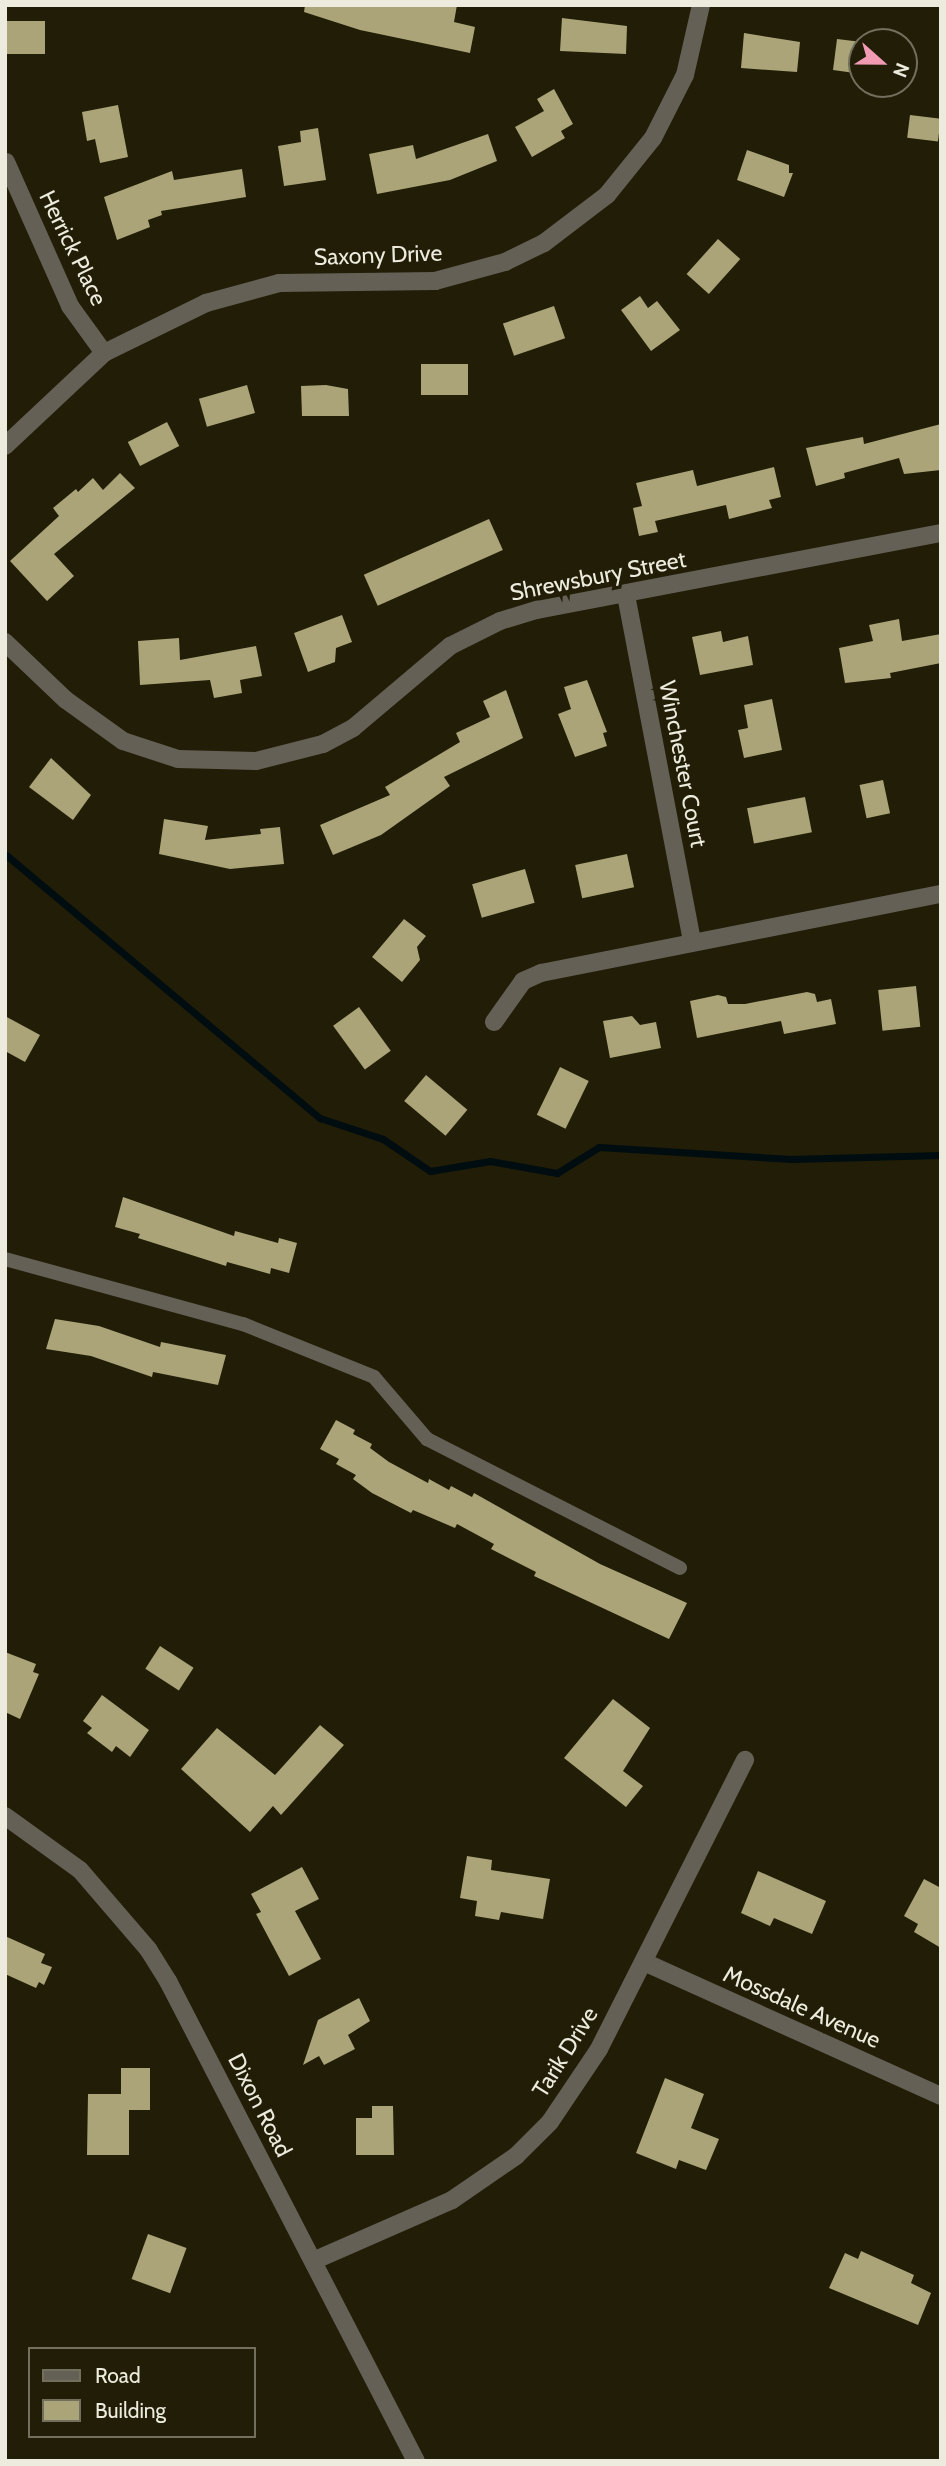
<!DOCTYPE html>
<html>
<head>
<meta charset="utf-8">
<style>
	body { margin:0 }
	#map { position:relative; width:946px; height:2466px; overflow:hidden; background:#211d07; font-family:Cabin,sans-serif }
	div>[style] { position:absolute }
	.stream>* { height:7px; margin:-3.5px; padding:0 3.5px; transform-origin:3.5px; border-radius:3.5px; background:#000d10 }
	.building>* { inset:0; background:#aba478; transform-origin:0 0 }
	.lane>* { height:14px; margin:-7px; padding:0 7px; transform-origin:7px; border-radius:7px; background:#646055 }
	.street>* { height:18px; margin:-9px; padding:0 9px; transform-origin:9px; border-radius:9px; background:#646055 }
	span { translate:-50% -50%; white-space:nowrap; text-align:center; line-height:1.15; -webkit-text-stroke:7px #211d07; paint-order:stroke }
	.street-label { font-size:23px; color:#edebdd }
	.frame { position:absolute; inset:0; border:7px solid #edebdd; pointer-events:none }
	.legend { position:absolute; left:28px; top:2347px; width:228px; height:91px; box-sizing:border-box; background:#211d07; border:2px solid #736f5d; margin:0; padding:9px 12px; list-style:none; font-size:21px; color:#edebdd }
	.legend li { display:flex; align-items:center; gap:14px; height:35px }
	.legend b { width:35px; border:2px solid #736f5d }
	.north { position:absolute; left:848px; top:28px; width:70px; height:70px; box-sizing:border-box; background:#211d07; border:2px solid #736f5d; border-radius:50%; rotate:111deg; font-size:19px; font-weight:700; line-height:28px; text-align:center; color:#edebdd }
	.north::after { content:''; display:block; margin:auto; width:24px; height:32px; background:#f19ab3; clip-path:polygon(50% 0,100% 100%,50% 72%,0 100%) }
</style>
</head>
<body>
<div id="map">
	<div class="stream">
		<i style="left:5px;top:854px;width:411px;rotate:40deg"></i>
		<i style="left:320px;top:1118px;width:66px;rotate:18.4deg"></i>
		<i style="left:383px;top:1139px;width:57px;rotate:34.2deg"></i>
		<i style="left:430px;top:1171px;width:61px;rotate:-9.5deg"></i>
		<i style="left:490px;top:1161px;width:68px;rotate:10.2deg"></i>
		<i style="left:557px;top:1173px;width:49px;rotate:-31.8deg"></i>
		<i style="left:599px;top:1147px;width:192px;rotate:3.6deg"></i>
		<i style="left:791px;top:1159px;width:150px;rotate:-1.5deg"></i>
	</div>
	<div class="building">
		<i style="clip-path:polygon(305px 5px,457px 5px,454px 22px,475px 27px,470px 53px,360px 30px,304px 12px)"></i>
		<i style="clip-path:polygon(562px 18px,627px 26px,626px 54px,560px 51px)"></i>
		<i style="left:5px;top:21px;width:40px;height:33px"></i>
		<i style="clip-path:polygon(744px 33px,800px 42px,797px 72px,741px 68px)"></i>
		<i style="clip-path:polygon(837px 39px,862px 42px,862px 74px,833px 70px)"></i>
		<i style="clip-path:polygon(554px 89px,573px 124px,561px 131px,565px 138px,532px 157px,515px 127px,544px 111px,537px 99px)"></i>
		<i style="clip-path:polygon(118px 105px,128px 157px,100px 163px,95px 139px,87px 141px,82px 112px)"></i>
		<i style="left:910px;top:115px;width:31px;height:23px;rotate:7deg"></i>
		<i style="clip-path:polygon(318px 128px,326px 180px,284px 186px,278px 146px,301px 142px,300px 131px)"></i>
		<i style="clip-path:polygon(488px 134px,497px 161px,450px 180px,377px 194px,369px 154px,413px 145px,416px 159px)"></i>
		<i style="clip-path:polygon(747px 150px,789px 165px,789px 173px,793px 173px,784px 197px,737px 180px)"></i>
		<i style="clip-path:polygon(242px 169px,246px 197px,161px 211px,162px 215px,148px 220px,150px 227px,117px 240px,104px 197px,172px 171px,174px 180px)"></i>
		<i style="left:718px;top:239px;width:30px;height:47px;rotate:42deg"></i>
		<i style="clip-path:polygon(640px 296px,648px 308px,657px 301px,680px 330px,651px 351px,621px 310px)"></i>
		<i style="left:554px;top:306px;width:34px;height:54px;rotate:71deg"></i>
		<i style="left:468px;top:364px;width:31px;height:47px;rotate:90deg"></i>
		<i style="left:247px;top:385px;width:29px;height:50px;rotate:74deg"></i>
		<i style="clip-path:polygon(326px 385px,348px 389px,349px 416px,302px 416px,301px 386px)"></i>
		<i style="left:167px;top:422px;width:27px;height:44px;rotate:63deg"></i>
		<i style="clip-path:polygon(941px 424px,941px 470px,904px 474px,899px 458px,844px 473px,845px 478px,816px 486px,806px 448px,863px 437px,864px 444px)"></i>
		<i style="clip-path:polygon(774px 467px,781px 497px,769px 500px,772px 508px,729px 519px,726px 505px,655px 521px,658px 532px,639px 536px,633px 508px,642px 506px,636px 483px,693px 470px,697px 486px)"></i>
		<i style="clip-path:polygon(120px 473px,135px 488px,54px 554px,74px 576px,47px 601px,10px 561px,59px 516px,53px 508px,76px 489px,78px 492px,93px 478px,103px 490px)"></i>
		<i style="left:489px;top:519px;width:34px;height:137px;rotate:66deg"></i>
		<i style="clip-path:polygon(342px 615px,352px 642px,336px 648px,335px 662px,308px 672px,294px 633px)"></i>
		<i style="clip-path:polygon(899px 619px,902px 641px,941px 634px,941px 663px,890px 673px,891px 678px,845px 683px,839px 648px,873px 641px,869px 625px)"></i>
		<i style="clip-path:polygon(721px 631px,723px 642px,748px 636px,753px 665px,700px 675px,692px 637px)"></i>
		<i style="clip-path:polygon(179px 638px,180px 660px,256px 646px,262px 676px,240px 680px,242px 693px,214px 698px,210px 680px,140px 685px,138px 641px)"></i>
		<i style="clip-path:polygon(587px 680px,607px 732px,603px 733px,607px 746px,575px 757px,558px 714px,571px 709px,564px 687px)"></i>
		<i style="clip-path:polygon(506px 690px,523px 738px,444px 777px,450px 786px,381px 835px,333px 855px,320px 825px,390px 795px,385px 787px,460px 742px,456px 733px,490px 717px,483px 701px)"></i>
		<i style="clip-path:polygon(772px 699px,782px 750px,744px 758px,738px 730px,748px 728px,744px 705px)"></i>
		<i style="clip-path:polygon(51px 758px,91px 795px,73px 820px,29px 787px)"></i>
		<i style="left:883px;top:780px;width:34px;height:24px;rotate:78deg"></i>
		<i style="left:805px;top:797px;width:36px;height:59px;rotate:79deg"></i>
		<i style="clip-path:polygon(164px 819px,208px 826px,205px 840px,261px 834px,260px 829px,280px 827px,284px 864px,230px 869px,159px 854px)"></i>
		<i style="left:627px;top:854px;width:34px;height:53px;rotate:78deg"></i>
		<i style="left:525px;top:869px;width:35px;height:55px;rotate:74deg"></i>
		<i style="clip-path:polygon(404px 919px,426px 936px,417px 947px,420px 960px,402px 982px,372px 957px)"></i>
		<i style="left:916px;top:986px;width:41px;height:38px;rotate:84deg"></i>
		<i style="clip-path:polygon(807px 992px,815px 994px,817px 1002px,831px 999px,836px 1024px,784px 1034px,781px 1021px,697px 1038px,690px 1001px,718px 995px,726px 997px,728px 1004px,745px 1004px)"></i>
		<i style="left:359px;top:1007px;width:54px;height:32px;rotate:54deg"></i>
		<i style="clip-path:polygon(5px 1016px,40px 1035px,25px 1062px,5px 1051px)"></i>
		<i style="clip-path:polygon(632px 1016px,640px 1025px,656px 1022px,661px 1048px,610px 1058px,603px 1021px)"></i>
		<i style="left:560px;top:1067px;width:32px;height:53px;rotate:26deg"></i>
		<i style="left:426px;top:1075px;width:54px;height:34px;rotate:40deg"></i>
		<i style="clip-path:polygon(123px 1197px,234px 1236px,235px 1231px,278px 1243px,279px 1238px,297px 1243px,289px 1273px,271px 1268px,270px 1274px,227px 1262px,226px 1266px,138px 1238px,140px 1234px,115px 1227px)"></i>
		<i style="clip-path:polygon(55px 1319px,99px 1326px,160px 1347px,161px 1342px,226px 1355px,218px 1385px,153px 1372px,152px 1377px,91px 1356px,46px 1349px)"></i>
		<i style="clip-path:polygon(336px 1420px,355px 1430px,353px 1434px,372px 1444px,370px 1448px,389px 1462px,428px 1483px,429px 1479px,449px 1490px,451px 1486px,472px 1497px,474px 1493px,600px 1564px,687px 1603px,669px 1639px,534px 1576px,536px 1572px,491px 1549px,494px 1544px,457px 1524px,455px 1528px,413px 1510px,411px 1513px,372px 1493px,353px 1479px,356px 1475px,336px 1464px,339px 1459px,320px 1449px)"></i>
		<i style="left:160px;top:1646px;width:40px;height:27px;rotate:33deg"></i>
		<i style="clip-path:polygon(5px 1652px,36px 1664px,33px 1672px,39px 1674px,20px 1719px,5px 1712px)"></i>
		<i style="clip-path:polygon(102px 1695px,149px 1730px,130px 1757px,116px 1746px,112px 1752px,87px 1733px,92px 1728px,83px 1721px)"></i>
		<i style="clip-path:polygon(613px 1699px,650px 1728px,623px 1771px,643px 1786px,626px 1807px,564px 1758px)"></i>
		<i style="clip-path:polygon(320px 1725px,344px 1745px,281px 1815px,273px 1806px,250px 1832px,181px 1769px,217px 1728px,275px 1775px)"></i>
		<i style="clip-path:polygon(467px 1856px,492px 1860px,491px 1870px,550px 1879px,543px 1919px,501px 1912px,499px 1920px,475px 1916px,477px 1901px,460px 1898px)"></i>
		<i style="clip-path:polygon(302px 1867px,319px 1899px,295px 1911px,321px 1959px,289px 1976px,256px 1914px,261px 1912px,251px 1894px)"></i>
		<i style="clip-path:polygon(758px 1871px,826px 1901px,812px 1934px,774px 1918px,770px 1926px,741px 1913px)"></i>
		<i style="clip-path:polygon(924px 1879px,941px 1888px,941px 1948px,914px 1932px,918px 1924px,904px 1916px)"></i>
		<i style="clip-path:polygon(5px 1936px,45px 1954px,41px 1963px,52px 1967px,44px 1985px,39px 1982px,36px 1988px,5px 1974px)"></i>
		<i style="clip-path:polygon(359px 1998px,370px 2021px,348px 2035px,355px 2049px,324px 2065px,319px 2056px,303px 2065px,318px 2020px)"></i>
		<i style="clip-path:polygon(121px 2068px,150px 2068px,150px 2110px,129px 2110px,129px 2155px,87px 2155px,88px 2094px,121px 2094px)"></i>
		<i style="clip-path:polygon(665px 2078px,704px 2094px,691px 2128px,719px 2139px,706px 2170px,679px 2160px,676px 2169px,636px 2153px)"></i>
		<i style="clip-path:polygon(372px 2106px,393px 2106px,394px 2155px,356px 2155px,356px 2118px,372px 2118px)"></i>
		<i style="left:148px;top:2234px;width:41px;height:48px;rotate:20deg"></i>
		<i style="clip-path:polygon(861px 2251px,914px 2275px,911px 2283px,931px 2293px,918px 2325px,829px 2288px,845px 2253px,858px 2259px)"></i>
	</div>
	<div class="lane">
		<i style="left:5px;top:1259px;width:247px;rotate:15.3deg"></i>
		<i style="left:243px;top:1324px;width:141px;rotate:22deg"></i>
		<i style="left:374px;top:1377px;width:82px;rotate:49.5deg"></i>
		<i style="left:427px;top:1439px;width:284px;rotate:27deg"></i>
	</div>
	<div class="street">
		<i style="left:6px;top:162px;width:158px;rotate:66deg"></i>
		<i style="left:70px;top:306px;width:58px;rotate:54.1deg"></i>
		<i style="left:5px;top:446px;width:136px;rotate:-43.2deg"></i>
		<i style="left:104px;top:353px;width:114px;rotate:-26.1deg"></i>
		<i style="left:206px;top:303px;width:76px;rotate:-15.3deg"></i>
		<i style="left:279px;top:283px;width:156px;rotate:-0.7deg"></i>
		<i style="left:435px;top:281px;width:73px;rotate:-15.2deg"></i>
		<i style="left:505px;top:262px;width:43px;rotate:-26deg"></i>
		<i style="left:544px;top:243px;width:79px;rotate:-37.3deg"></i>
		<i style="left:607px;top:195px;width:73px;rotate:-51.1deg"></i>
		<i style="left:653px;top:138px;width:71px;rotate:-63.1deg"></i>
		<i style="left:685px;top:75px;width:72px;rotate:-77.1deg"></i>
		<i style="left:626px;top:595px;width:352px;rotate:79.2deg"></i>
		<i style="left:5px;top:642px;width:84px;rotate:43.6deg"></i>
		<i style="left:66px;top:700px;width:70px;rotate:35.7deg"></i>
		<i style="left:123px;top:741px;width:58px;rotate:18.1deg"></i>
		<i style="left:178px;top:759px;width:78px;rotate:1.5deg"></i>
		<i style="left:256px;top:761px;width:69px;rotate:-14.2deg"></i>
		<i style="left:323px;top:744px;width:34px;rotate:-28deg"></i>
		<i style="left:353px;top:728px;width:127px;rotate:-40.2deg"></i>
		<i style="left:450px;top:646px;width:56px;rotate:-26.6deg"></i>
		<i style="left:500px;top:621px;width:39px;rotate:-17deg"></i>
		<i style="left:537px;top:610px;width:411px;rotate:-10.8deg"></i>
		<i style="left:494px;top:1022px;width:50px;rotate:-54.7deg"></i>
		<i style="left:523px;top:981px;width:20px;rotate:-24deg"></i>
		<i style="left:541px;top:973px;width:408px;rotate:-11.2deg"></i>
		<i style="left:5px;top:1816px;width:92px;rotate:35.8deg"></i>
		<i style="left:80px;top:1870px;width:104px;rotate:49.3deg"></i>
		<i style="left:148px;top:1949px;width:38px;rotate:58deg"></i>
		<i style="left:168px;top:1981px;width:540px;rotate:62.68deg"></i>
		<i style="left:644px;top:1962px;width:326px;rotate:24.3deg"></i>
		<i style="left:313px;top:2261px;width:152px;rotate:-23.7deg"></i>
		<i style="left:452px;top:2200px;width:78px;rotate:-34.5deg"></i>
		<i style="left:516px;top:2156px;width:48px;rotate:-45deg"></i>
		<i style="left:550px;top:2122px;width:88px;rotate:-56.1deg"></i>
		<i style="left:599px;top:2049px;width:324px;rotate:-63.2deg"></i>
	</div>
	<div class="street-label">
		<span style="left:73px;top:248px;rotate:64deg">Herrick Place</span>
		<span style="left:378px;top:255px;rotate:-2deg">Saxony Drive</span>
		<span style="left:598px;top:576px;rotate:-11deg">Shrewsbury Street</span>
		<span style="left:683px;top:764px;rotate:79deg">Winchester Court</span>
		<span style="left:802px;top:2007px;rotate:24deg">Mossdale Avenue</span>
		<span style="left:565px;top:2052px;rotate:-58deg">Tarik Drive</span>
		<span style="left:260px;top:2105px;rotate:63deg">Dixon Road</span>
	</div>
	<div class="frame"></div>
	<ul class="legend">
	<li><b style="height:9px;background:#646055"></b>Road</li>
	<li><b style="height:19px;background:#aba478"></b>Building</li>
	</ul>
	<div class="north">N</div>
</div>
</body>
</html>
